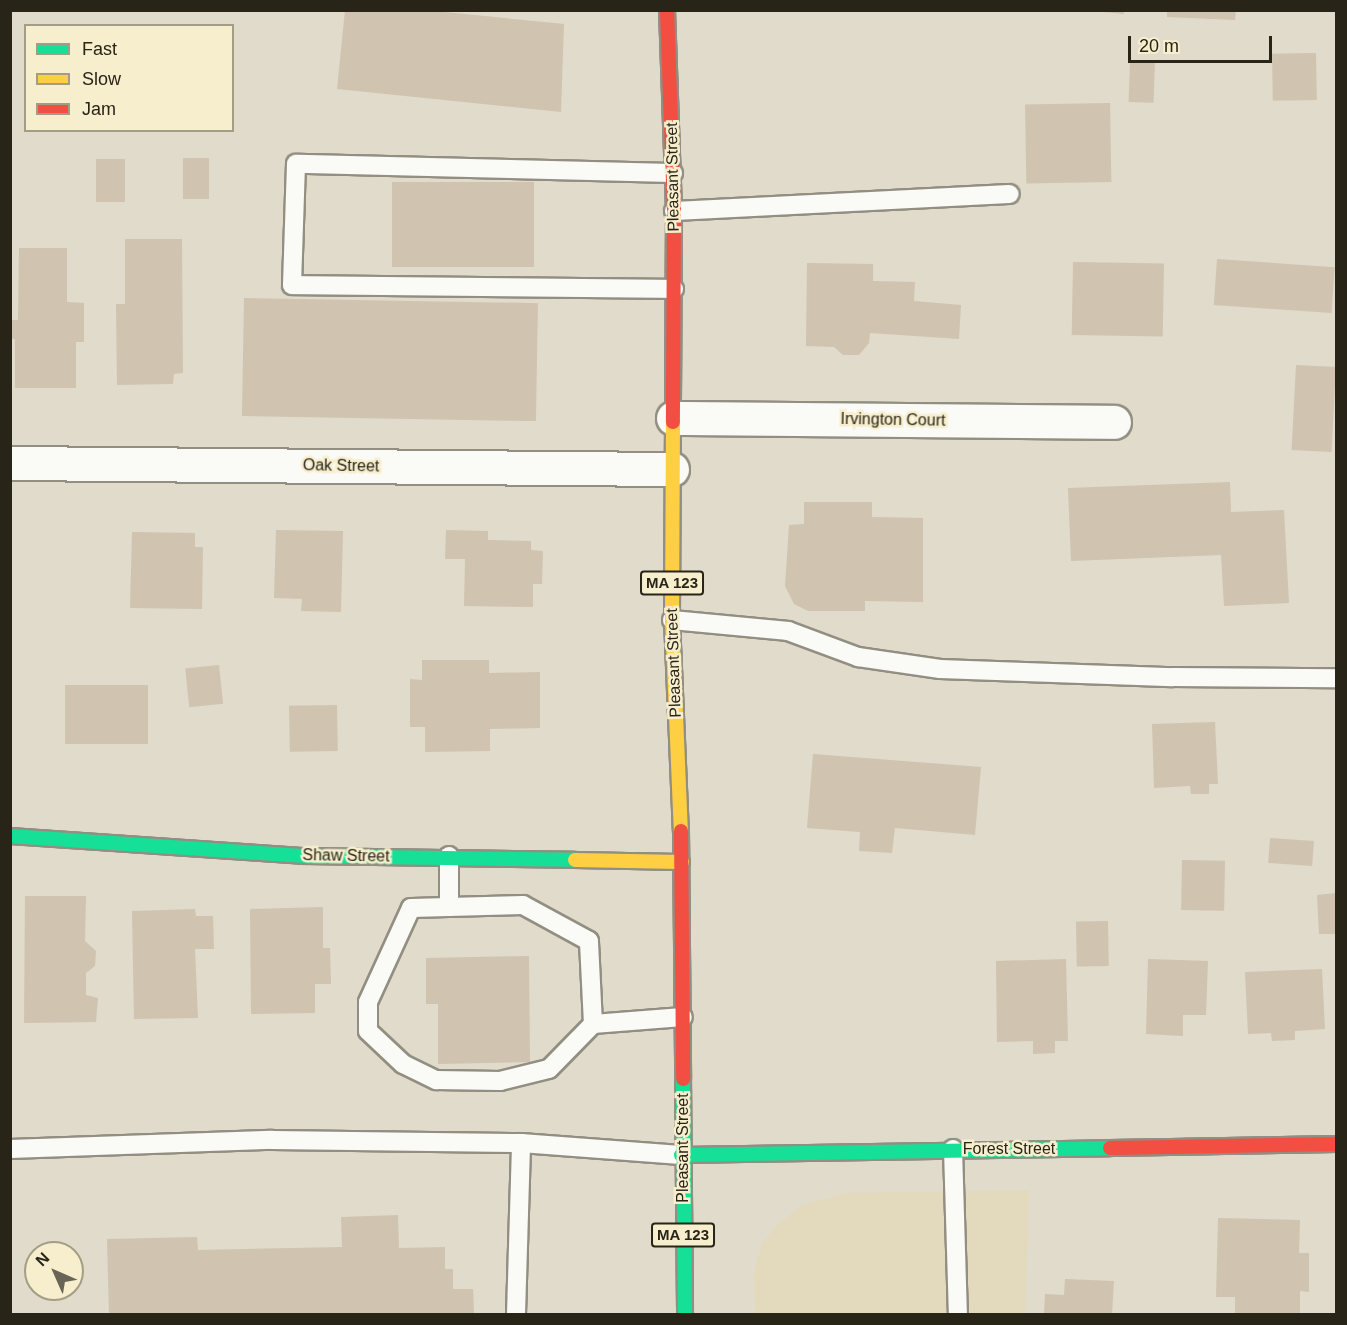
<!DOCTYPE html>
<html>
<head>
<meta charset="utf-8">
<style>
	body { margin:0 }
	#map { position:relative; width:1347px; height:1325px; overflow:hidden; background:#e0dbca; font-family:Arial,sans-serif }
	div>[style] { position:absolute }
	.built>* { inset:0; background:#e3dabd }
	.building>* { inset:0; background:#d0c3b0; transform-origin:0 0 }
	.roads { filter:drop-shadow(2px 0 #928f82) drop-shadow(-2px 0 #928f82) drop-shadow(0 2px #928f82) drop-shadow(0 -2px #928f82) }
	.lane>* { height:18px; margin:-9px; padding:0 9px; transform-origin:9px; border-radius:9px; background:#fafaf7 }
	.street>* { height:33px; margin:-16.5px; padding:0 16.5px; transform-origin:16.5px; border-radius:16.5px; background:#fafaf7 }
	.fast>* { height:14px; margin:-7px; padding:0 7px; transform-origin:7px; border-radius:7px; background:#16e098 }
	.slow>* { height:14px; margin:-7px; padding:0 7px; transform-origin:7px; border-radius:7px; background:#ffcf43 }
	.jam>* { height:14px; margin:-7px; padding:0 7px; transform-origin:7px; border-radius:7px; background:#f24e42 }
	span { translate:-50% -50%; white-space:nowrap; text-align:center; line-height:1.15; -webkit-text-stroke:5px #f7eecd; paint-order:stroke }
	.shield-label span { padding:2px 4px; background:#f7eecd; border:2px solid; border-radius:4px; -webkit-text-stroke-width:0 }
	.shield-label { font-size:15px; color:#282418; font-weight:700 }
	.street-label { font-size:16px; color:#282418 }
	.frame { position:absolute; inset:0; border:12px solid #282418; pointer-events:none }
	.legend { position:absolute; left:24px; top:24px; width:210px; height:108px; box-sizing:border-box; background:#f7eecd; border:2px solid #a49d85; margin:0; padding:8px 10px; list-style:none; font-size:18px; color:#282418 }
	.legend li { display:flex; align-items:center; gap:12px; height:30px }
	.legend b { width:30px; border:2px solid #a49d85 }
	.north { position:absolute; left:24px; top:1241px; width:60px; height:60px; box-sizing:border-box; background:#f7eecd; border:2px solid #a49d85; border-radius:50%; rotate:315deg; font-size:16px; font-weight:700; line-height:24px; text-align:center; color:#282418 }
	.north::after { content:''; display:block; margin:auto; width:21px; height:27px; background:#686456; clip-path:polygon(50% 0,100% 100%,50% 72%,0 100%) }
	.scale { position:absolute; left:1128px; top:36px; width:144px; height:27px; box-sizing:border-box; border:3px solid #282418; border-top:0; padding-left:8px; font-size:18px; line-height:21px; white-space:nowrap; color:#282418; -webkit-text-stroke:4px #f7eecd; paint-order:stroke }
</style>
</head>
<body>
<div id="map">
	<div class="built">
		<i style="clip-path:polygon(1029px 1190px,1025px 1314px,755px 1314px,754px 1271px,762px 1244px,777px 1225px,803px 1205px,845px 1193px)"></i>
	</div>
	<div class="building">
		<i style="clip-path:polygon(345px 10px,424px 10px,564px 24px,561px 112px,337px 89px)"></i>
		<i style="clip-path:polygon(1079px 10px,1124px 10px,1124px 14px)"></i>
		<i style="clip-path:polygon(1167px 10px,1236px 10px,1235px 20px,1167px 17px)"></i>
		<i style="left:1316px;top:53px;width:47px;height:44px;rotate:89deg"></i>
		<i style="left:1130px;top:61px;width:25px;height:41px;rotate:2deg"></i>
		<i style="left:1110px;top:103px;width:79px;height:85px;rotate:89deg"></i>
		<i style="left:183px;top:158px;width:26px;height:41px"></i>
		<i style="left:96px;top:159px;width:29px;height:43px"></i>
		<i style="left:392px;top:182px;width:142px;height:85px"></i>
		<i style="clip-path:polygon(125px 239px,182px 239px,183px 373px,174px 374px,173px 384px,117px 385px,116px 304px,125px 304px)"></i>
		<i style="clip-path:polygon(19px 248px,67px 248px,67px 302px,84px 303px,84px 342px,76px 342px,76px 388px,15px 388px,15px 339px,10px 339px,10px 320px,18px 320px)"></i>
		<i style="left:1217px;top:259px;width:118px;height:46px;rotate:4deg"></i>
		<i style="left:1073px;top:262px;width:91px;height:73px;rotate:1deg"></i>
		<i style="clip-path:polygon(807px 263px,873px 264px,873px 281px,915px 282px,914px 301px,961px 305px,959px 339px,870px 333px,869px 343px,859px 355px,843px 355px,834px 347px,806px 346px)"></i>
		<i style="left:244px;top:298px;width:294px;height:118px;rotate:1deg"></i>
		<i style="left:1296px;top:365px;width:40px;height:85px;rotate:3deg"></i>
		<i style="clip-path:polygon(1230px 482px,1231px 512px,1284px 510px,1289px 603px,1224px 606px,1221px 555px,1071px 561px,1068px 488px)"></i>
		<i style="clip-path:polygon(804px 502px,872px 502px,872px 517px,923px 518px,923px 602px,865px 601px,865px 611px,808px 611px,794px 604px,785px 586px,789px 525px,804px 524px)"></i>
		<i style="clip-path:polygon(276px 530px,343px 531px,341px 612px,301px 611px,302px 599px,274px 598px)"></i>
		<i style="clip-path:polygon(446px 530px,488px 531px,488px 540px,531px 541px,531px 550px,543px 551px,542px 584px,533px 584px,533px 607px,464px 606px,465px 559px,445px 559px)"></i>
		<i style="clip-path:polygon(132px 532px,195px 533px,195px 547px,203px 547px,202px 609px,130px 608px)"></i>
		<i style="clip-path:polygon(422px 660px,489px 660px,489px 673px,540px 672px,540px 728px,490px 729px,490px 751px,425px 752px,425px 727px,410px 727px,410px 679px,422px 680px)"></i>
		<i style="left:219px;top:665px;width:39px;height:34px;rotate:84deg"></i>
		<i style="left:65px;top:685px;width:83px;height:59px"></i>
		<i style="left:337px;top:705px;width:46px;height:48px;rotate:89deg"></i>
		<i style="clip-path:polygon(1215px 722px,1218px 784px,1209px 784px,1209px 794px,1191px 794px,1190px 786px,1154px 788px,1152px 724px)"></i>
		<i style="clip-path:polygon(813px 754px,981px 767px,975px 835px,895px 828px,892px 853px,859px 851px,860px 832px,807px 828px)"></i>
		<i style="left:1270px;top:838px;width:44px;height:25px;rotate:4deg"></i>
		<i style="left:1182px;top:860px;width:43px;height:50px;rotate:1deg"></i>
		<i style="clip-path:polygon(1336px 893px,1336px 934px,1319px 934px,1317px 895px)"></i>
		<i style="clip-path:polygon(25px 896px,86px 896px,85px 941px,96px 951px,95px 966px,86px 973px,86px 995px,98px 998px,96px 1022px,24px 1023px)"></i>
		<i style="clip-path:polygon(323px 907px,323px 948px,330px 948px,331px 984px,315px 984px,315px 1013px,251px 1014px,250px 909px)"></i>
		<i style="clip-path:polygon(195px 909px,196px 916px,213px 916px,214px 949px,195px 949px,198px 1018px,134px 1019px,132px 911px)"></i>
		<i style="left:1108px;top:921px;width:45px;height:32px;rotate:89deg"></i>
		<i style="clip-path:polygon(529px 956px,530px 1062px,438px 1064px,438px 1004px,426px 1004px,426px 958px)"></i>
		<i style="clip-path:polygon(1066px 959px,1068px 1041px,1055px 1041px,1055px 1053px,1033px 1054px,1033px 1041px,997px 1042px,996px 961px)"></i>
		<i style="clip-path:polygon(1148px 959px,1208px 961px,1206px 1015px,1183px 1015px,1183px 1036px,1146px 1034px)"></i>
		<i style="clip-path:polygon(1322px 969px,1325px 1029px,1295px 1031px,1295px 1040px,1272px 1041px,1271px 1033px,1248px 1034px,1245px 972px)"></i>
		<i style="clip-path:polygon(398px 1215px,399px 1248px,445px 1247px,445px 1269px,453px 1269px,453px 1289px,473px 1289px,474px 1314px,109px 1314px,107px 1239px,197px 1237px,198px 1250px,342px 1247px,341px 1217px)"></i>
		<i style="clip-path:polygon(1218px 1218px,1300px 1220px,1299px 1253px,1309px 1253px,1309px 1292px,1300px 1291px,1300px 1314px,1235px 1314px,1235px 1297px,1216px 1297px)"></i>
		<i style="clip-path:polygon(1065px 1279px,1114px 1281px,1112px 1314px,1044px 1314px,1045px 1294px,1064px 1295px)"></i>
	</div>
	<div class="roads">
		<div class="lane">
			<i style="left:673px;top:173px;width:377px;rotate:-178.6deg"></i>
			<i style="left:296px;top:164px;width:121px;rotate:91.9deg"></i>
			<i style="left:292px;top:285px;width:382px;rotate:0.6deg"></i>
			<i style="left:674px;top:211px;width:336px;rotate:-2.9deg"></i>
			<i style="left:672px;top:620px;width:117px;rotate:5.4deg"></i>
			<i style="left:788px;top:631px;width:75px;rotate:20.4deg"></i>
			<i style="left:858px;top:657px;width:83px;rotate:8.3deg"></i>
			<i style="left:940px;top:669px;width:233px;rotate:2deg"></i>
			<i style="left:1173px;top:677px;width:163px;rotate:0.4deg"></i>
			<i style="left:449px;top:856px;width:51px;rotate:90deg"></i>
			<i style="left:593px;top:1024px;width:83px;rotate:-92.8deg"></i>
			<i style="left:589px;top:941px;width:75px;rotate:-151.4deg"></i>
			<i style="left:523px;top:905px;width:112px;rotate:178.5deg"></i>
			<i style="left:411px;top:908px;width:103px;rotate:114.6deg"></i>
			<i style="left:368px;top:1002px;width:29px;rotate:90deg"></i>
			<i style="left:368px;top:1031px;width:48px;rotate:43.3deg"></i>
			<i style="left:403px;top:1064px;width:37px;rotate:26deg"></i>
			<i style="left:436px;top:1080px;width:64px;rotate:0.9deg"></i>
			<i style="left:500px;top:1081px;width:50px;rotate:-13.8deg"></i>
			<i style="left:549px;top:1069px;width:63px;rotate:-45.6deg"></i>
			<i style="left:593px;top:1024px;width:90px;rotate:-4.4deg"></i>
			<i style="left:10px;top:1149px;width:262px;rotate:-2deg"></i>
			<i style="left:272px;top:1140px;width:249px;rotate:0.7deg"></i>
			<i style="left:521px;top:1143px;width:160px;rotate:4.3deg"></i>
			<i style="left:953px;top:1149px;width:165px;rotate:88.3deg"></i>
			<i style="left:516px;top:1314px;width:171px;rotate:-88.3deg"></i>
		</div>
		<div class="street">
			<i style="left:673px;top:418px;width:441px;rotate:0.5deg"></i>
			<i style="left:10px;top:463px;width:662px;rotate:0.52deg"></i>
		</div>
		<div class="fast">
			<i style="left:10px;top:836px;width:296px;rotate:3.9deg"></i>
			<i style="left:305px;top:856px;width:270px;rotate:0.8deg"></i>
			<i style="left:683px;top:1079px;width:235px;rotate:89.5deg"></i>
			<i style="left:681px;top:1155px;width:429px;rotate:-0.9deg"></i>
		</div>
		<div class="slow">
			<i style="left:673px;top:422px;width:198px;rotate:90.3deg"></i>
			<i style="left:672px;top:620px;width:211px;rotate:87.6deg"></i>
			<i style="left:575px;top:860px;width:107px;rotate:1.1deg"></i>
		</div>
		<div class="jam">
			<i style="left:667px;top:10px;width:201px;rotate:88deg"></i>
			<i style="left:674px;top:211px;width:211px;rotate:90.3deg"></i>
			<i style="left:681px;top:831px;width:248px;rotate:89.5deg"></i>
			<i style="left:1110px;top:1148px;width:226px;rotate:-1deg"></i>
		</div>
	</div>
	<div class="shield-label">
		<span style="left:672px;top:583px">MA 123</span>
		<span style="left:683px;top:1235px">MA 123</span>
	</div>
	<div class="street-label">
		<span style="left:673px;top:177px;rotate:-91deg">Pleasant Street</span>
		<span style="left:893px;top:420px;rotate:1deg">Irvington Court</span>
		<span style="left:341px;top:466px;rotate:1deg">Oak Street</span>
		<span style="left:674px;top:663px;rotate:-92deg">Pleasant Street</span>
		<span style="left:346px;top:856px;rotate:1deg">Shaw Street</span>
		<span style="left:683px;top:1148px;rotate:-90deg">Pleasant Street</span>
		<span style="left:1009px;top:1149px">Forest Street</span>
	</div>
	<div class="frame"></div>
	<ul class="legend">
	<li><b style="height:8px;background:#16e098"></b>Fast</li>
	<li><b style="height:8px;background:#ffcf43"></b>Slow</li>
	<li><b style="height:8px;background:#f24e42"></b>Jam</li>
	</ul>
	<div class="north">N</div>
	<div class="scale">20 m</div>
</div>
</body>
</html>
